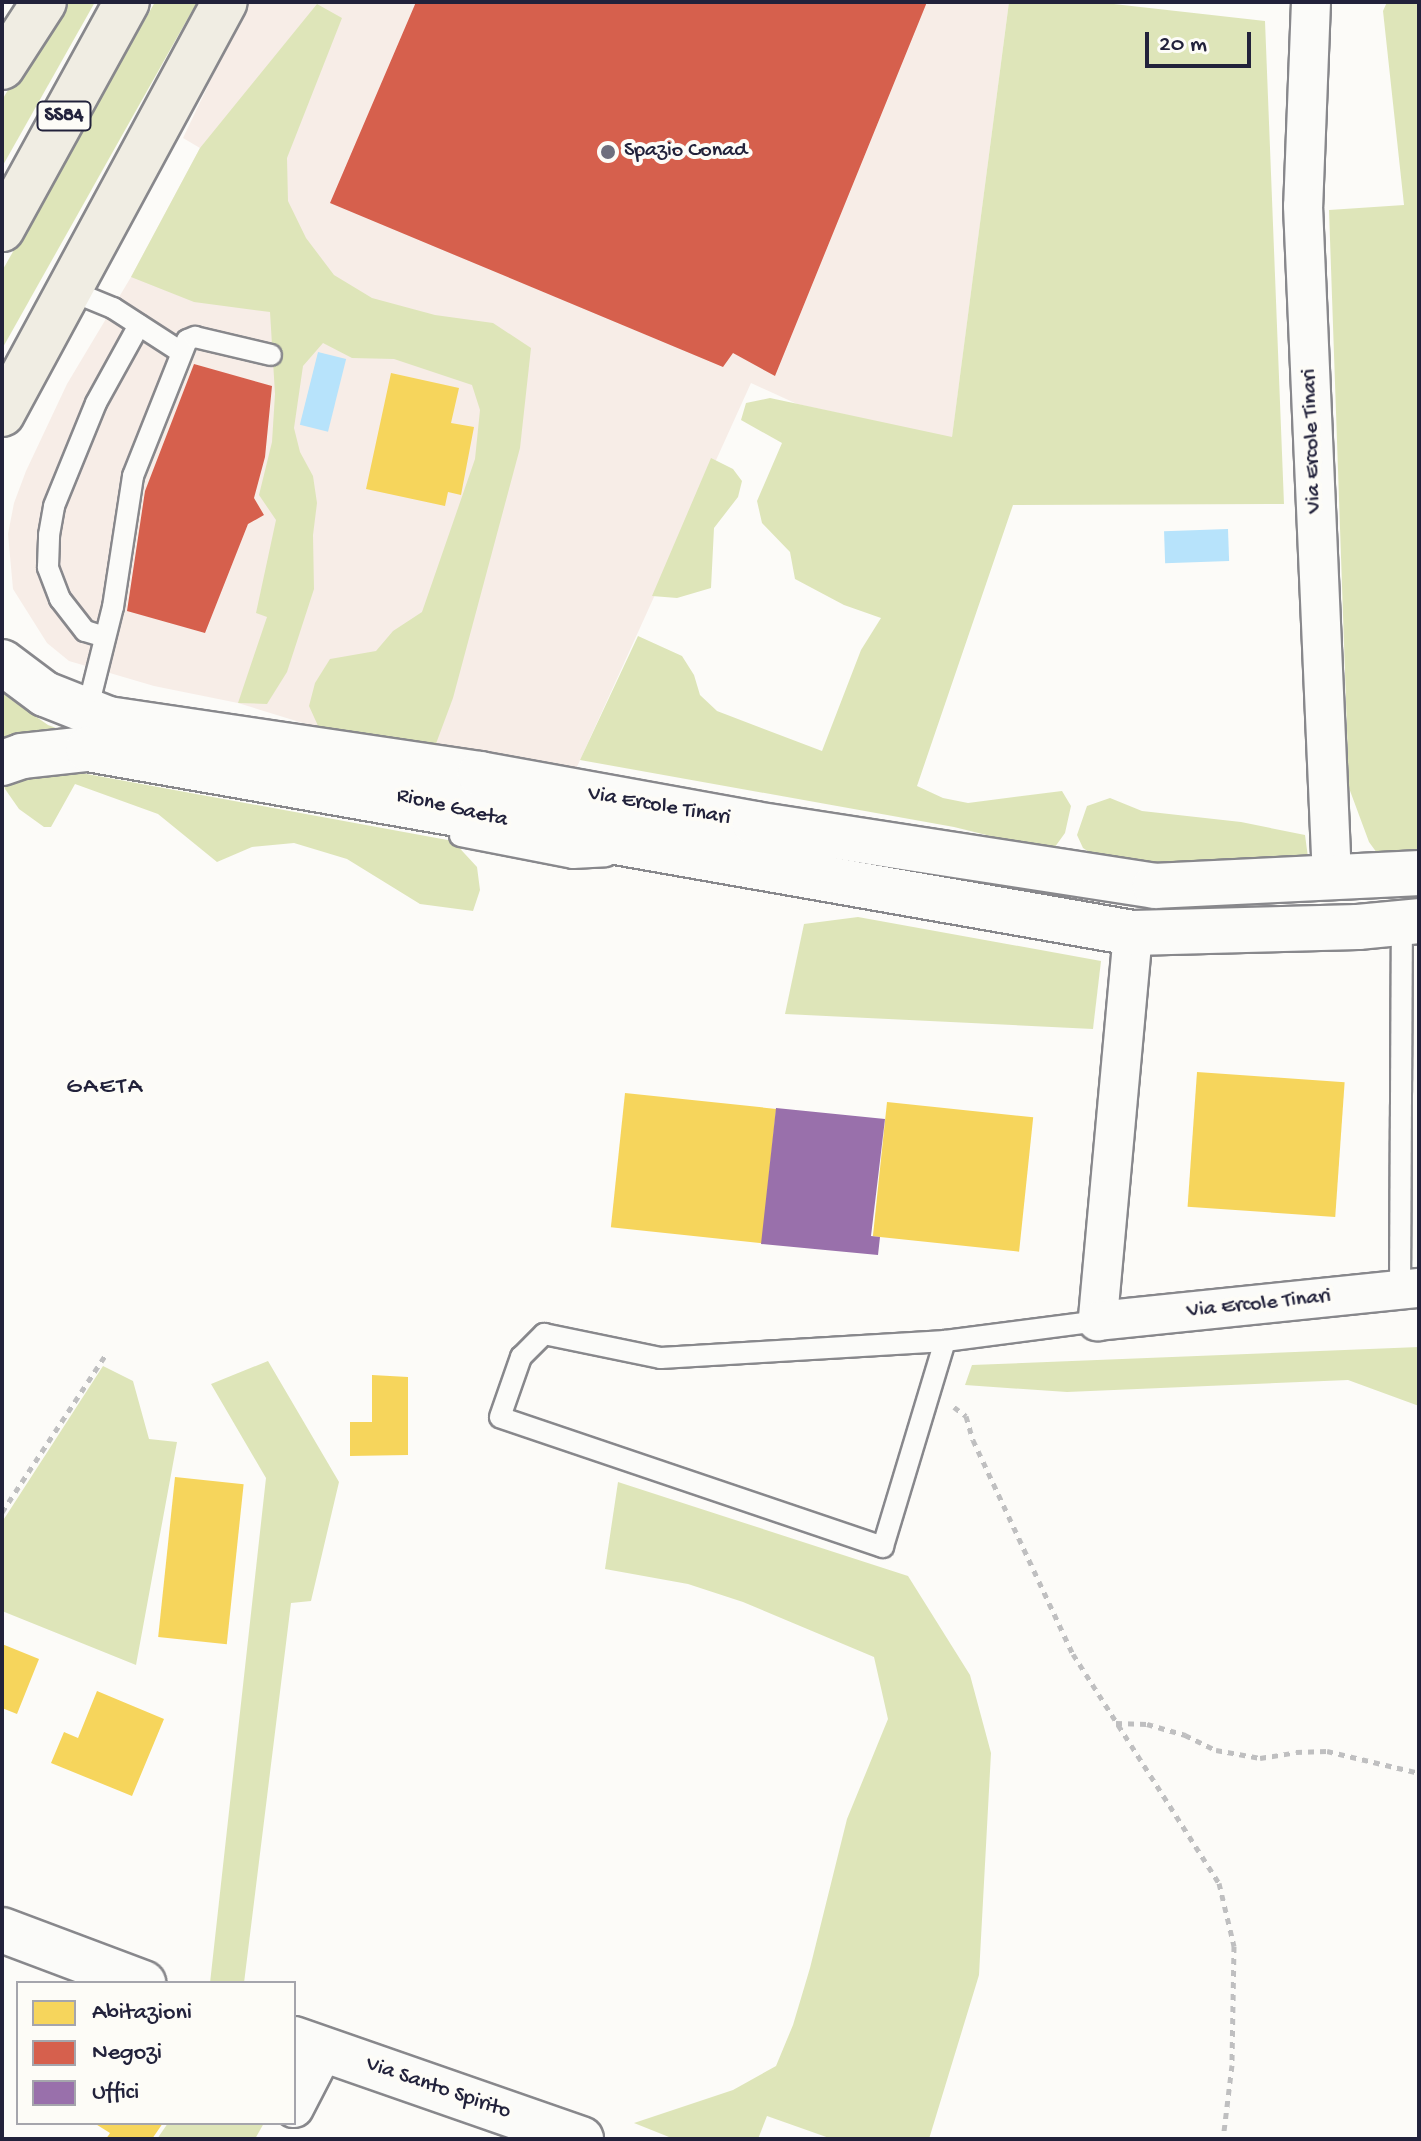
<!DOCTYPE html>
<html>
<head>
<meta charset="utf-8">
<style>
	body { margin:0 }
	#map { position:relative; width:1421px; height:2141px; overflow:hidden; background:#fcfbf8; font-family:"Gochi Hand",sans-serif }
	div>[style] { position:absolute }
	.built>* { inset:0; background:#f7ede7 }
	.green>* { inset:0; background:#dee5b9 }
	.water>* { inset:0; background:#b7e3fb; transform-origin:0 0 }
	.homes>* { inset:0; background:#f6d55c; transform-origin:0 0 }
	.shops>* { inset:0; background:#d6604d }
	.offices>* { inset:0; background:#9970ab }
	.path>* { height:5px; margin-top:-2.5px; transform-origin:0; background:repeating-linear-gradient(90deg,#bfbfc0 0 6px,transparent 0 12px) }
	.roads { filter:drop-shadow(2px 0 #88888c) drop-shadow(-2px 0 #88888c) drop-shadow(0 2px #88888c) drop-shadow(0 -2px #88888c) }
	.lane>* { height:20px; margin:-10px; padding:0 10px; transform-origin:10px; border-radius:10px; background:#fbfbf9 }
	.street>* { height:38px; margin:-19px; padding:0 19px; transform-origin:19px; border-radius:19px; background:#fbfbf9 }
	.secondary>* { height:44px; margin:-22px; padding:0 22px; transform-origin:22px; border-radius:22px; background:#fbfbf9 }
	.primary>* { height:44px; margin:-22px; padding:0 22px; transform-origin:22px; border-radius:22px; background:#f0ede3 }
	.dots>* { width:22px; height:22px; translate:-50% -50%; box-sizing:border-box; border:4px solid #fdfcf7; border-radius:50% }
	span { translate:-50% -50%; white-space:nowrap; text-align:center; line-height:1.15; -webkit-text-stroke:8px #fdfcf7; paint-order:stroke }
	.shield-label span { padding:2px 6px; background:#fdfcf7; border:2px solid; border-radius:6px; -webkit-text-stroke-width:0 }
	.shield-label { font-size:20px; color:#22223b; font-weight:700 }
	.poi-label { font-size:22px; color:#22223b }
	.left { translate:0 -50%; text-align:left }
	.street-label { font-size:22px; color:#22223b }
	.neighbourhood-label { font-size:24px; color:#22223b; letter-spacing:2px }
	.frame { position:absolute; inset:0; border:4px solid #22223b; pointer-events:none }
	.legend { position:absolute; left:16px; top:1981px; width:280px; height:144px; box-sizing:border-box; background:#fdfcf7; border:2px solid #a5a5ac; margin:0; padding:10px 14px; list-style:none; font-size:24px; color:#22223b }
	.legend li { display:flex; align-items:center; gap:16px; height:40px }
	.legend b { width:40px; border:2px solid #a5a5ac }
	.scale { position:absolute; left:1145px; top:32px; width:106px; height:36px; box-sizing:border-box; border:4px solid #22223b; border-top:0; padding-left:10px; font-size:24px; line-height:28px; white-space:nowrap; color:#22223b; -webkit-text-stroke:6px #fdfcf7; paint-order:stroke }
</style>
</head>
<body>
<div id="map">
	<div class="built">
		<i style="clip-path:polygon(248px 2px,1009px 2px,952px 438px,797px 404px,751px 383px,576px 769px,338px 738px,319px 728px,238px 703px,154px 686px,69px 661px,47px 643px,13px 589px,8px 534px,14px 503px,26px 471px,67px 384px,131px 277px,200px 148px,183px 138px)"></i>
	</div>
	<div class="green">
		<i style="clip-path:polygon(61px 2px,95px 2px,2px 167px,2px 100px)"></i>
		<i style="clip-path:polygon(155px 2px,197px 2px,2px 349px,2px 271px)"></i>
		<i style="clip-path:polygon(1009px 2px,1096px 2px,1265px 21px,1284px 504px,1013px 505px,917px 786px,943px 798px,968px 803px,1062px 791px,1071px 806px,1065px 833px,1052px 851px,954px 827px,580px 760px,638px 636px,682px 656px,694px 675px,700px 695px,717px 711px,822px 751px,861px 650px,881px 618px,844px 605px,795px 579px,790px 552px,762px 523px,757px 501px,782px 443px,741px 420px,746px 403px,770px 398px,952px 437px)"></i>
		<i style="clip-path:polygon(1387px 2px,1419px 2px,1419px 859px,1385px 864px,1369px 842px,1349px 788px,1329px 210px,1404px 205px,1383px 11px)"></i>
		<i style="clip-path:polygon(317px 4px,342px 18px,287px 158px,288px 201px,306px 238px,334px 275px,372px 298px,435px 315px,493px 323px,531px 348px,520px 448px,453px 698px,434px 749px,319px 728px,309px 706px,315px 683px,330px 659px,376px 651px,393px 631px,422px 612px,475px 459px,480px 410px,472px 385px,394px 359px,352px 358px,323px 343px,303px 366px,294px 428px,300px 452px,313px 476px,317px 503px,313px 535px,314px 589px,287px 672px,267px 704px,238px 703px,267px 617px,256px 613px,276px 520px,259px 495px,272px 442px,275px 394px,270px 312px,194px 302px,131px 277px,200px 148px)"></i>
		<i style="clip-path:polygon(711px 458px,733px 469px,742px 481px,738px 497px,714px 528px,711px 588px,677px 598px,652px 596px)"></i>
		<i style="clip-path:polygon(2px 693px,48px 725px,75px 735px,2px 745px)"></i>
		<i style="clip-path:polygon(76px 772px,453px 841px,477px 867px,480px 890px,473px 911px,420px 904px,347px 859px,294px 843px,252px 847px,217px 862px,158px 814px,75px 784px,51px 827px,44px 827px,19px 809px,5px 789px,2px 777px)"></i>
		<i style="clip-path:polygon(1110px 798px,1142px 811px,1241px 822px,1305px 835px,1310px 872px,1106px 863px,1083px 848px,1077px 835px,1087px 806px)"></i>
		<i style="clip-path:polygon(858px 917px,1101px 961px,1093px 1029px,785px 1014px,804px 924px)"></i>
		<i style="clip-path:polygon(1419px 1347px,1419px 1406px,1348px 1380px,1067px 1392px,965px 1385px,972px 1365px)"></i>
		<i style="clip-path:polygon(268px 1361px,339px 1482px,311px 1601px,291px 1603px,244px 1983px,210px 1983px,266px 1478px,211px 1384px)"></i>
		<i style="clip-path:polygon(103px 1366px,133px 1381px,149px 1439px,177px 1442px,136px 1665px,2px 1611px,2px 1522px)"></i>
		<i style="clip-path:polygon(618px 1482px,908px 1576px,970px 1675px,991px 1753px,979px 1975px,929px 2139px,832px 2139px,767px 2116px,758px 2139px,674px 2139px,634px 2123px,733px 2090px,776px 2066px,793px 2025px,810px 1968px,847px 1819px,888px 1719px,874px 1657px,743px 1602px,688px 1584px,605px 1569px)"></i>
		<i style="clip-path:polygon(168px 2123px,264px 2123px,255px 2139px,157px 2139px)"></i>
	</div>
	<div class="water">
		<i style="left:318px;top:352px;width:29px;height:75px;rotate:14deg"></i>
		<i style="left:1228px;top:529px;width:32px;height:64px;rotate:88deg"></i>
	</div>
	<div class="homes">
		<i style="clip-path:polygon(391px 373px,459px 388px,451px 423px,474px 427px,461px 495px,448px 492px,445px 506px,366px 489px)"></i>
		<i style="left:1197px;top:1072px;width:148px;height:135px;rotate:4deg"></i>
		<i style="left:625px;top:1093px;width:152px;height:135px;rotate:6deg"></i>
		<i style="left:887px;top:1102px;width:147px;height:135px;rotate:6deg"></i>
		<i style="clip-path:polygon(372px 1375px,408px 1377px,408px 1455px,350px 1456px,350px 1422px,372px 1422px)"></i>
		<i style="left:175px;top:1477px;width:69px;height:161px;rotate:6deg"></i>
		<i style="clip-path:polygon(2px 1644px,39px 1659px,17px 1714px,2px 1708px)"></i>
		<i style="clip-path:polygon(97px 1691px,164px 1719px,132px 1796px,51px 1763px,64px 1732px,78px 1738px)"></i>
		<i style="clip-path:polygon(94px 2123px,163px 2123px,152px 2139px,106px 2139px,110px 2133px)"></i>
	</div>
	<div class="shops">
		<i style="clip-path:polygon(416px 2px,927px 2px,775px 376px,733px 353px,723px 367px,330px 203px)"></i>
		<i style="clip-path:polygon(194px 364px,272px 386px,265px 457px,254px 498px,264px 515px,248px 524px,205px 633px,127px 611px,145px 491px)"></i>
	</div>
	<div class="offices">
		<i style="clip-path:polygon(776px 1108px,885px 1119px,871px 1236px,880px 1237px,878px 1255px,761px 1244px)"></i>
	</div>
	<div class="path">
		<i style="left:954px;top:1407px;width:15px;rotate:37deg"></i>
		<i style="left:966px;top:1416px;width:25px;rotate:74deg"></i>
		<i style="left:973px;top:1440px;width:236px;rotate:65deg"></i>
		<i style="left:1073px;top:1654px;width:272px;rotate:57.5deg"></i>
		<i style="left:1219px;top:1883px;width:65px;rotate:76.6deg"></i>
		<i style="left:1234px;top:1946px;width:119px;rotate:91deg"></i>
		<i style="left:1232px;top:2065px;width:75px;rotate:96.9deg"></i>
		<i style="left:2px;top:1512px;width:189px;rotate:-56.6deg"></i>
		<i style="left:1116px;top:1723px;width:31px;rotate:2deg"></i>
		<i style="left:1147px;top:1724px;width:40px;rotate:16deg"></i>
		<i style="left:1185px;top:1735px;width:34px;rotate:26deg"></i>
		<i style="left:1216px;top:1750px;width:45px;rotate:10.3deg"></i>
		<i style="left:1260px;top:1758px;width:36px;rotate:-9deg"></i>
		<i style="left:1296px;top:1752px;width:31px;rotate:-2deg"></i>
		<i style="left:1327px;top:1751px;width:95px;rotate:13.4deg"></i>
	</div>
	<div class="roads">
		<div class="lane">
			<i style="left:69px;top:290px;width:48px;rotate:22.2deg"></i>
			<i style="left:113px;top:308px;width:81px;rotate:32.9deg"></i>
			<i style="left:105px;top:637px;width:21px;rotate:-163deg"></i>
			<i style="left:85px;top:631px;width:41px;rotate:-128deg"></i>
			<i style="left:60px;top:599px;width:34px;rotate:-111deg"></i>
			<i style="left:48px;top:567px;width:32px;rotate:-88deg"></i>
			<i style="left:49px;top:535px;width:29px;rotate:-80deg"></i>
			<i style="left:54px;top:506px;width:111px;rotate:-67.8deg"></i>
			<i style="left:96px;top:403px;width:89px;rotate:-61.1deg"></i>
			<i style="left:87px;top:711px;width:107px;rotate:-76deg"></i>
			<i style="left:113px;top:607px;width:133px;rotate:-81.3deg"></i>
			<i style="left:133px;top:476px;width:146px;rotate:-68.3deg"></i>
			<i style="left:187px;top:340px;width:9px;rotate:-21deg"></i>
			<i style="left:195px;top:337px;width:78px;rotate:13.3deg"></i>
			<i style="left:460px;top:836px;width:115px;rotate:11deg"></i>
			<i style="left:573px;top:858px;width:33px;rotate:-3deg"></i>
			<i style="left:1400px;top:1290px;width:367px;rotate:-89.7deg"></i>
			<i style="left:945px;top:1341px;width:215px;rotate:106.8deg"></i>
			<i style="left:883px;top:1547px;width:404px;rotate:-161.3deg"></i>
			<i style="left:500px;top:1417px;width:64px;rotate:-70.7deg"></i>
			<i style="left:521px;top:1357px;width:33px;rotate:-45deg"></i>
			<i style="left:544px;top:1334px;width:119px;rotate:11.6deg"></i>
			<i style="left:661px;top:1358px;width:285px;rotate:-3.4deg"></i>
			<i style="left:945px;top:1341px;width:154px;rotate:-7.4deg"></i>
		</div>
		<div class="street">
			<i style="left:1311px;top:2px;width:204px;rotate:92.2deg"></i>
			<i style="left:1303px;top:206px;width:674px;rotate:87.53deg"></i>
			<i style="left:1133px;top:933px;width:390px;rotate:95.2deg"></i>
			<i style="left:1098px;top:1321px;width:323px;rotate:-5.9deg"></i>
			<i style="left:294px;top:2108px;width:65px;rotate:-62.7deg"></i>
		</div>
		<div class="secondary">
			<i style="left:2px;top:662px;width:54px;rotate:36.7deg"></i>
			<i style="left:45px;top:694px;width:68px;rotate:21.6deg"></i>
			<i style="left:108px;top:719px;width:376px;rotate:8.4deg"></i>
			<i style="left:480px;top:774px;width:280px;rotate:10.3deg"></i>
			<i style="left:755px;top:824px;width:405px;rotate:8.8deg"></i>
			<i style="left:1155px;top:886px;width:264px;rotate:-2.8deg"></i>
			<i style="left:2px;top:763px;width:21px;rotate:-19deg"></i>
			<i style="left:22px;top:756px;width:66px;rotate:-6.1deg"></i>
			<i style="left:88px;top:749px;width:1061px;rotate:9.99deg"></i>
			<i style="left:1133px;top:933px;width:225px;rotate:-1.5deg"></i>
			<i style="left:1358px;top:927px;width:61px;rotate:-5.6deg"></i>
			<i style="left:2px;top:1930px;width:151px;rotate:20.6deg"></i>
			<i style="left:294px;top:2039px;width:304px;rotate:19.2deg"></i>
		</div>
		<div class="primary">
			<i style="left:2px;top:67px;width:77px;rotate:-57.1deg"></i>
			<i style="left:2px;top:229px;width:259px;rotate:-61.2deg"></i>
			<i style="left:2px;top:414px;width:468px;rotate:-61.6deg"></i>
		</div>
	</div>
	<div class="dots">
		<i style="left:608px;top:152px;background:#6e6e7d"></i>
	</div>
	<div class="shield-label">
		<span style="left:64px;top:116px">SS84</span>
	</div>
	<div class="poi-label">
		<span class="left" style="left:624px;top:152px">Spazio Conad</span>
	</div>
	<div class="street-label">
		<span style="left:1313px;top:441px;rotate:-92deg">Via Ercole Tinari</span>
		<span style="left:659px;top:807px;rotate:10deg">Via Ercole Tinari</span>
		<span style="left:452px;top:809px;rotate:13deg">Rione Gaeta</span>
		<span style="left:1259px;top:1305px;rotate:-6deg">Via Ercole Tinari</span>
		<span style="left:438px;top:2089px;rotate:19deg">Via Santo Spirito</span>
	</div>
	<div class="neighbourhood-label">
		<span style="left:105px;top:1088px">GAETA</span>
	</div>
	<div class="frame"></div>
	<ul class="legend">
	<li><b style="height:22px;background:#f6d55c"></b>Abitazioni</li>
	<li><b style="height:22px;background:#d6604d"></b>Negozi</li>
	<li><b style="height:22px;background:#9970ab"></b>Uffici</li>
	</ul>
	<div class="scale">20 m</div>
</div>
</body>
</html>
